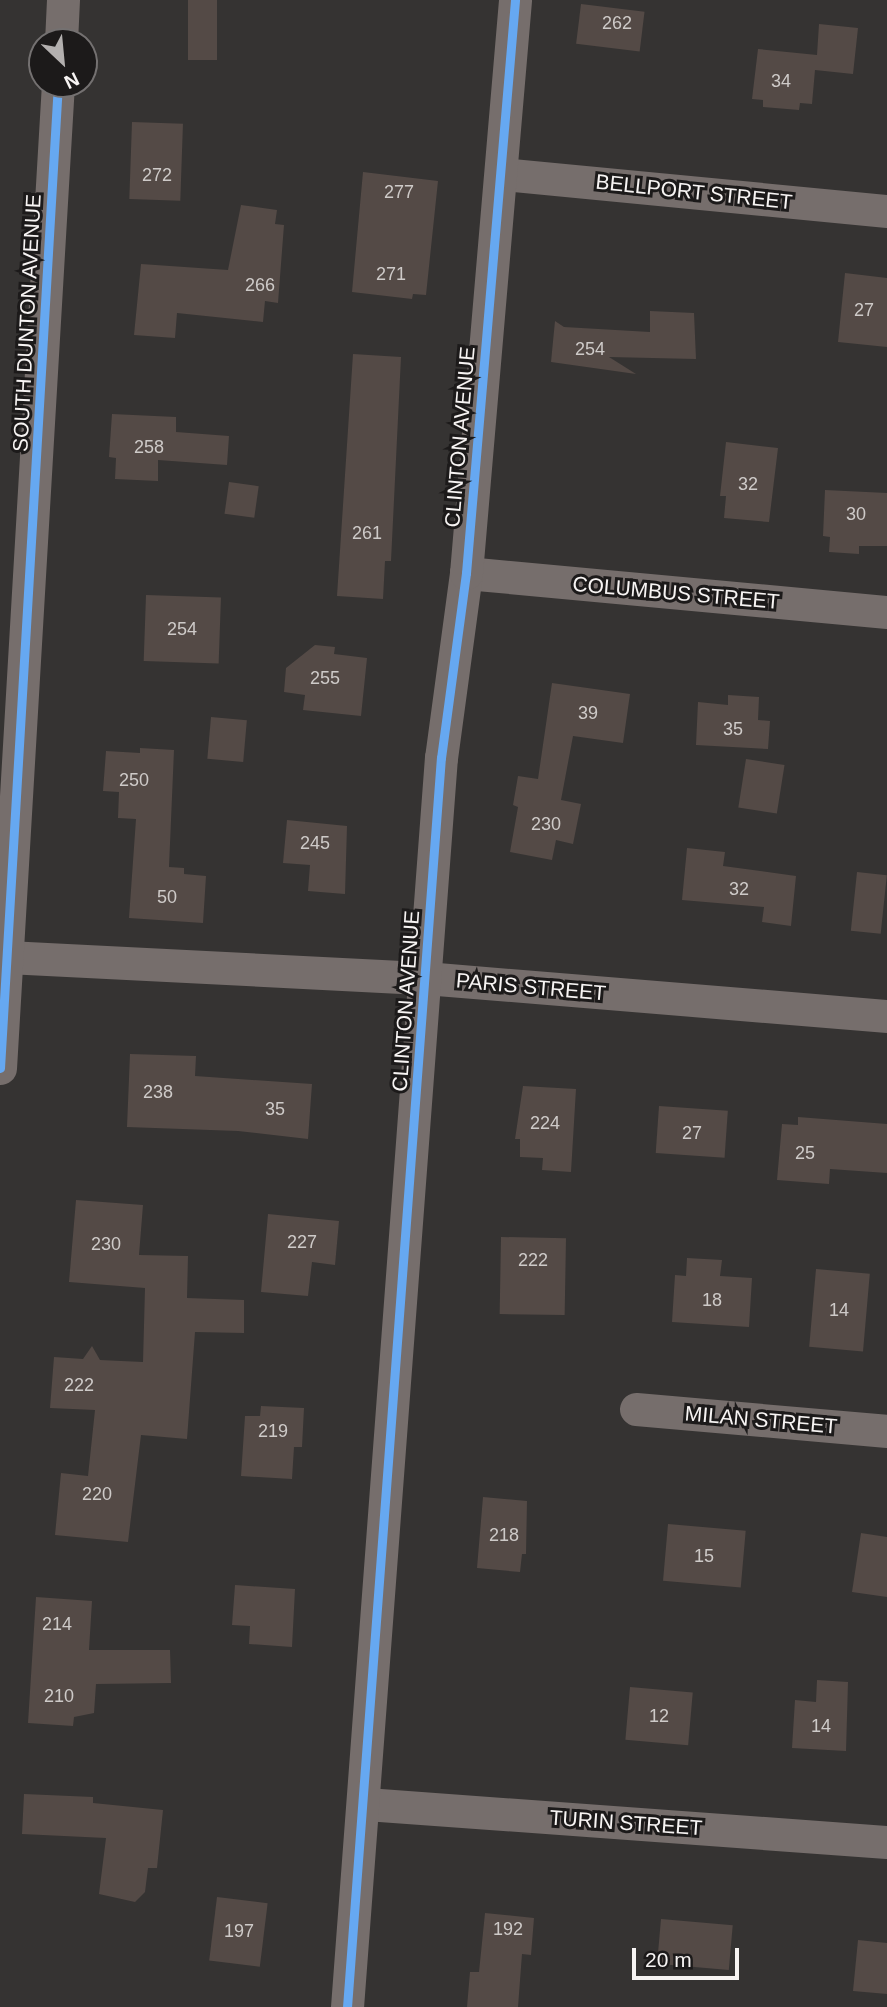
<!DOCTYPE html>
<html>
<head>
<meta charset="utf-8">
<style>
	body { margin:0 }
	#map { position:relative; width:887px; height:2007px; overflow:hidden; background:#353332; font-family:Arial,sans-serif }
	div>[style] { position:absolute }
	.building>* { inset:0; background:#544a46; transform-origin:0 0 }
	.street>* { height:33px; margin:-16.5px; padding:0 16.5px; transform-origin:16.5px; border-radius:16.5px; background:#766e6c }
	.cycleway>* { height:9px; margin:-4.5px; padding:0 4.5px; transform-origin:4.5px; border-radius:4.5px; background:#66a8f1 }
	span { translate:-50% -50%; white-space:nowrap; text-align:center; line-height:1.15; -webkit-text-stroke:6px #1c1a1a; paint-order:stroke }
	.number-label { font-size:18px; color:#cecac8 }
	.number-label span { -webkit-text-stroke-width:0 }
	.street-label { font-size:21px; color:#f7f4f3 }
	.north { position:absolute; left:28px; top:28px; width:70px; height:70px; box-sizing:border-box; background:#1c1a1a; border:2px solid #747171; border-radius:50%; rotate:154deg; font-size:19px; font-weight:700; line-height:28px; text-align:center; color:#f7f4f3 }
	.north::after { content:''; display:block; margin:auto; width:24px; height:32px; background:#b3b0af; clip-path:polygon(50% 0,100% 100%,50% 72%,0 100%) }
	.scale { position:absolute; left:632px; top:1948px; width:107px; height:32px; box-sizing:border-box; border:4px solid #f7f4f3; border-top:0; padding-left:9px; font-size:21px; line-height:24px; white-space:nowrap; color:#f7f4f3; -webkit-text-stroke:5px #1c1a1a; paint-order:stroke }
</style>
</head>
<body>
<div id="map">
	<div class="building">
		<i style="left:188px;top:0;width:29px;height:60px"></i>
		<i style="left:581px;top:4px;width:64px;height:40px;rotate:7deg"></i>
		<i style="clip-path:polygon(819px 24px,858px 28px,853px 74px,815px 70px,812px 104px,800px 103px,799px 110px,763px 107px,763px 100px,752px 99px,758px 49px,817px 55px)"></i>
		<i style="left:132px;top:122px;width:51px;height:77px;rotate:2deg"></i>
		<i style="clip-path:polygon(363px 172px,438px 181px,426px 295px,413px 294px,412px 299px,352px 292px)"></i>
		<i style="clip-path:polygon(241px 205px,277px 210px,275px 224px,284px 225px,278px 303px,265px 301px,263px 322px,177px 313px,175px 338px,134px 335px,141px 264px,228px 270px)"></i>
		<i style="clip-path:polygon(845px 273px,887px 278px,887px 347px,838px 342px)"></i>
		<i style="clip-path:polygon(650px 311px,694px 313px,696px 359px,609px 357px,636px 374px,551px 362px,555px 321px,564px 327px,650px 332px)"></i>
		<i style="clip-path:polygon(353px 354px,401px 357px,391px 561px,385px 561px,383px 599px,337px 596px)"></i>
		<i style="clip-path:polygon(112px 414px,176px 417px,176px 432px,229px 436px,227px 465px,158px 460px,158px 481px,115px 479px,116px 458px,109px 457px)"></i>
		<i style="clip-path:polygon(726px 442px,778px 448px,769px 522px,724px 518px,726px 496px,720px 496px)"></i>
		<i style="left:229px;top:482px;width:30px;height:32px;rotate:8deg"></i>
		<i style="clip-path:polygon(825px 490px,887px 493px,887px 546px,859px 546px,859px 554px,829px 552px,830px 537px,823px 536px)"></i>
		<i style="left:146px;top:595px;width:75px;height:66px;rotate:2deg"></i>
		<i style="clip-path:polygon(315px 645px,335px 647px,334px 654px,367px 658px,361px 716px,303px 710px,305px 695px,284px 692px,286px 668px)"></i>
		<i style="clip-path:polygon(552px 683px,630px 694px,623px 743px,573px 736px,561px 800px,581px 804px,573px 844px,556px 840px,552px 860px,510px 852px,518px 807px,513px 805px,518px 776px,538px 779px)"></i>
		<i style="clip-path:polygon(728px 695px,759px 697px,758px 720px,770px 721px,768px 749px,696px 745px,698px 702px,728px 705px)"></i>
		<i style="left:211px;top:717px;width:36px;height:42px;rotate:5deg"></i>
		<i style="clip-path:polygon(140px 748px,174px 750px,169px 867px,184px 868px,184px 874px,206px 876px,203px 923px,129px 918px,136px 819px,118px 818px,119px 792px,103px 791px,106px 751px,140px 753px)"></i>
		<i style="left:746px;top:759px;width:39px;height:49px;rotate:9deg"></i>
		<i style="clip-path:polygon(287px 820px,347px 826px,345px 894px,308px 891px,310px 865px,283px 863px)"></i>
		<i style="clip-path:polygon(687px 848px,725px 852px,723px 866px,796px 876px,791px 926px,762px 922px,764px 907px,682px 900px)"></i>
		<i style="left:857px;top:872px;width:30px;height:59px;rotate:6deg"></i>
		<i style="clip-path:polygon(130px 1054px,196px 1056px,195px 1076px,312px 1084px,308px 1139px,238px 1131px,127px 1127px)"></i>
		<i style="clip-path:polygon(523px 1086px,576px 1089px,571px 1172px,542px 1170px,543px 1158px,520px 1157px,520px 1139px,515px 1139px)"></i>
		<i style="left:659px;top:1106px;width:69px;height:47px;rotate:4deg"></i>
		<i style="clip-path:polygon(798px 1117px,887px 1124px,887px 1173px,830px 1169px,829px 1184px,777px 1180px,782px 1124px,798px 1125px)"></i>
		<i style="clip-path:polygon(76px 1200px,143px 1205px,139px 1255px,188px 1256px,187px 1298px,244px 1300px,244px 1333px,195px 1332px,187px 1439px,141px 1435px,128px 1542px,55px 1535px,61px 1473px,88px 1476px,95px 1410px,50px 1408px,54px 1357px,83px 1359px,92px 1346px,100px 1360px,143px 1362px,145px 1288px,69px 1282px)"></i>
		<i style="clip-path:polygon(268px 1214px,339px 1221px,335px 1265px,312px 1262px,308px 1296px,261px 1292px)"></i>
		<i style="left:501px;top:1237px;width:65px;height:77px;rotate:1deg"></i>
		<i style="clip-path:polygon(687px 1258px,722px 1260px,720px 1276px,752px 1278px,749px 1327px,672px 1322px,675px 1275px,686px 1276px)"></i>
		<i style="left:816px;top:1269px;width:54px;height:78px;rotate:5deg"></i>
		<i style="clip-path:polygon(261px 1406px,304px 1408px,302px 1447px,294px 1447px,292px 1479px,241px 1476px,245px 1416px,260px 1416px)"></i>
		<i style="clip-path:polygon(483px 1497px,527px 1501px,526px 1554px,522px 1554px,520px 1572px,477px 1568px)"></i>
		<i style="left:668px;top:1524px;width:78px;height:57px;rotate:5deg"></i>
		<i style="clip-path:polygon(861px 1533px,887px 1537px,887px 1597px,852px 1592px)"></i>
		<i style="clip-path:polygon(235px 1585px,295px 1589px,292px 1647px,249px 1644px,250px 1626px,232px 1625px)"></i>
		<i style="clip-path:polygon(36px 1597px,92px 1601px,89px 1650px,170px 1650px,171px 1683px,96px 1684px,94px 1713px,74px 1717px,73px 1726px,28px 1723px)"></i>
		<i style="clip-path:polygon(817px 1680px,848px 1682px,846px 1751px,792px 1748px,795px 1700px,816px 1702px)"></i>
		<i style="left:630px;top:1687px;width:63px;height:53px;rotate:5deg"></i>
		<i style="clip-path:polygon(24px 1794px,93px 1797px,93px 1803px,163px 1810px,157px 1868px,148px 1868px,145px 1892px,135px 1902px,99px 1894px,106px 1838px,22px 1834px)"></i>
		<i style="left:217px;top:1897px;width:51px;height:64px;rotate:7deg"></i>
		<i style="clip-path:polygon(485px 1913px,534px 1918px,531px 1955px,522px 1954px,518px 2007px,467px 2007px,470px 1972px,479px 1972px)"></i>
		<i style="left:661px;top:1919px;width:72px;height:45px;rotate:5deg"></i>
		<i style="clip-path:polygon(858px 1940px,887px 1943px,887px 1994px,853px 1991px)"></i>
	</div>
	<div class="street">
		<i style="left:61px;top:42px;width:42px;rotate:-87.3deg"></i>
		<i style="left:502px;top:174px;width:387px;rotate:5.5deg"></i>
		<i style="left:466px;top:573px;width:423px;rotate:5.3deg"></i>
		<i style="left:7px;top:957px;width:419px;rotate:2.9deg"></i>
		<i style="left:425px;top:978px;width:464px;rotate:4.7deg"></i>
		<i style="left:0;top:1068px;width:986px;rotate:-86.63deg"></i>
		<i style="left:636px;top:1409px;width:252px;rotate:5deg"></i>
		<i style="left:366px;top:1804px;width:522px;rotate:4.17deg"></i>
		<i style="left:347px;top:2007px;width:1253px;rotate:-85.7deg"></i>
		<i style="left:441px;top:758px;width:187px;rotate:-82.3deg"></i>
		<i style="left:466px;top:573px;width:575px;rotate:-85.11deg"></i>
	</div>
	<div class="cycleway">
		<i style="left:0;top:1068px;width:986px;rotate:-86.63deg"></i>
		<i style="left:347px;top:2007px;width:1253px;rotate:-85.7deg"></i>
		<i style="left:441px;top:758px;width:187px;rotate:-82.3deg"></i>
		<i style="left:466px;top:573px;width:575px;rotate:-85.11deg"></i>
	</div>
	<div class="number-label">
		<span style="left:617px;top:23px">262</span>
		<span style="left:781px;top:81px">34</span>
		<span style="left:157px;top:175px">272</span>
		<span style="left:399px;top:192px">277</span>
		<span style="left:391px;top:274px">271</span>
		<span style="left:260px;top:285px">266</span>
		<span style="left:864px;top:310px">27</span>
		<span style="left:590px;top:349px">254</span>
		<span style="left:149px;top:447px">258</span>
		<span style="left:748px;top:484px">32</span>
		<span style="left:856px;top:514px">30</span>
		<span style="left:367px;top:533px">261</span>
		<span style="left:182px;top:629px">254</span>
		<span style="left:325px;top:678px">255</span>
		<span style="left:588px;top:713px">39</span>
		<span style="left:733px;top:729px">35</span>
		<span style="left:134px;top:780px">250</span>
		<span style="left:546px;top:824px">230</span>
		<span style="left:315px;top:843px">245</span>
		<span style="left:739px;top:889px">32</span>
		<span style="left:167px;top:897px">50</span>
		<span style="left:158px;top:1092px">238</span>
		<span style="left:275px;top:1109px">35</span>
		<span style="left:545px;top:1123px">224</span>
		<span style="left:692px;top:1133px">27</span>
		<span style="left:805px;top:1153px">25</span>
		<span style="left:302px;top:1242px">227</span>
		<span style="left:106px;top:1244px">230</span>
		<span style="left:533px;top:1260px">222</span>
		<span style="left:712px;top:1300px">18</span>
		<span style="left:839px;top:1310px">14</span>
		<span style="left:79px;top:1385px">222</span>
		<span style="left:273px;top:1431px">219</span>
		<span style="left:97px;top:1494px">220</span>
		<span style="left:504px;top:1535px">218</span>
		<span style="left:704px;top:1556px">15</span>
		<span style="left:57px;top:1624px">214</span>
		<span style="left:59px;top:1696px">210</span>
		<span style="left:659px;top:1716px">12</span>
		<span style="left:821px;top:1726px">14</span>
		<span style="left:508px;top:1929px">192</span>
		<span style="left:239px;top:1931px">197</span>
	</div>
	<div class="street-label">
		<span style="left:694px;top:192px;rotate:6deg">BELLPORT STREET</span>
		<span style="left:27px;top:323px;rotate:-87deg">SOUTH DUNTON AVENUE</span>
		<span style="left:460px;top:437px;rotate:-85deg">CLINTON AVENUE</span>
		<span style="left:676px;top:593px;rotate:5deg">COLUMBUS STREET</span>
		<span style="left:531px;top:987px;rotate:5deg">PARIS STREET</span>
		<span style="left:406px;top:1001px;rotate:-86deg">CLINTON AVENUE</span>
		<span style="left:761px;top:1420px;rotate:5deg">MILAN STREET</span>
		<span style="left:626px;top:1823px;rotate:4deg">TURIN STREET</span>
	</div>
	<div class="north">N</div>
	<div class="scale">20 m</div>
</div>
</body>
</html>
